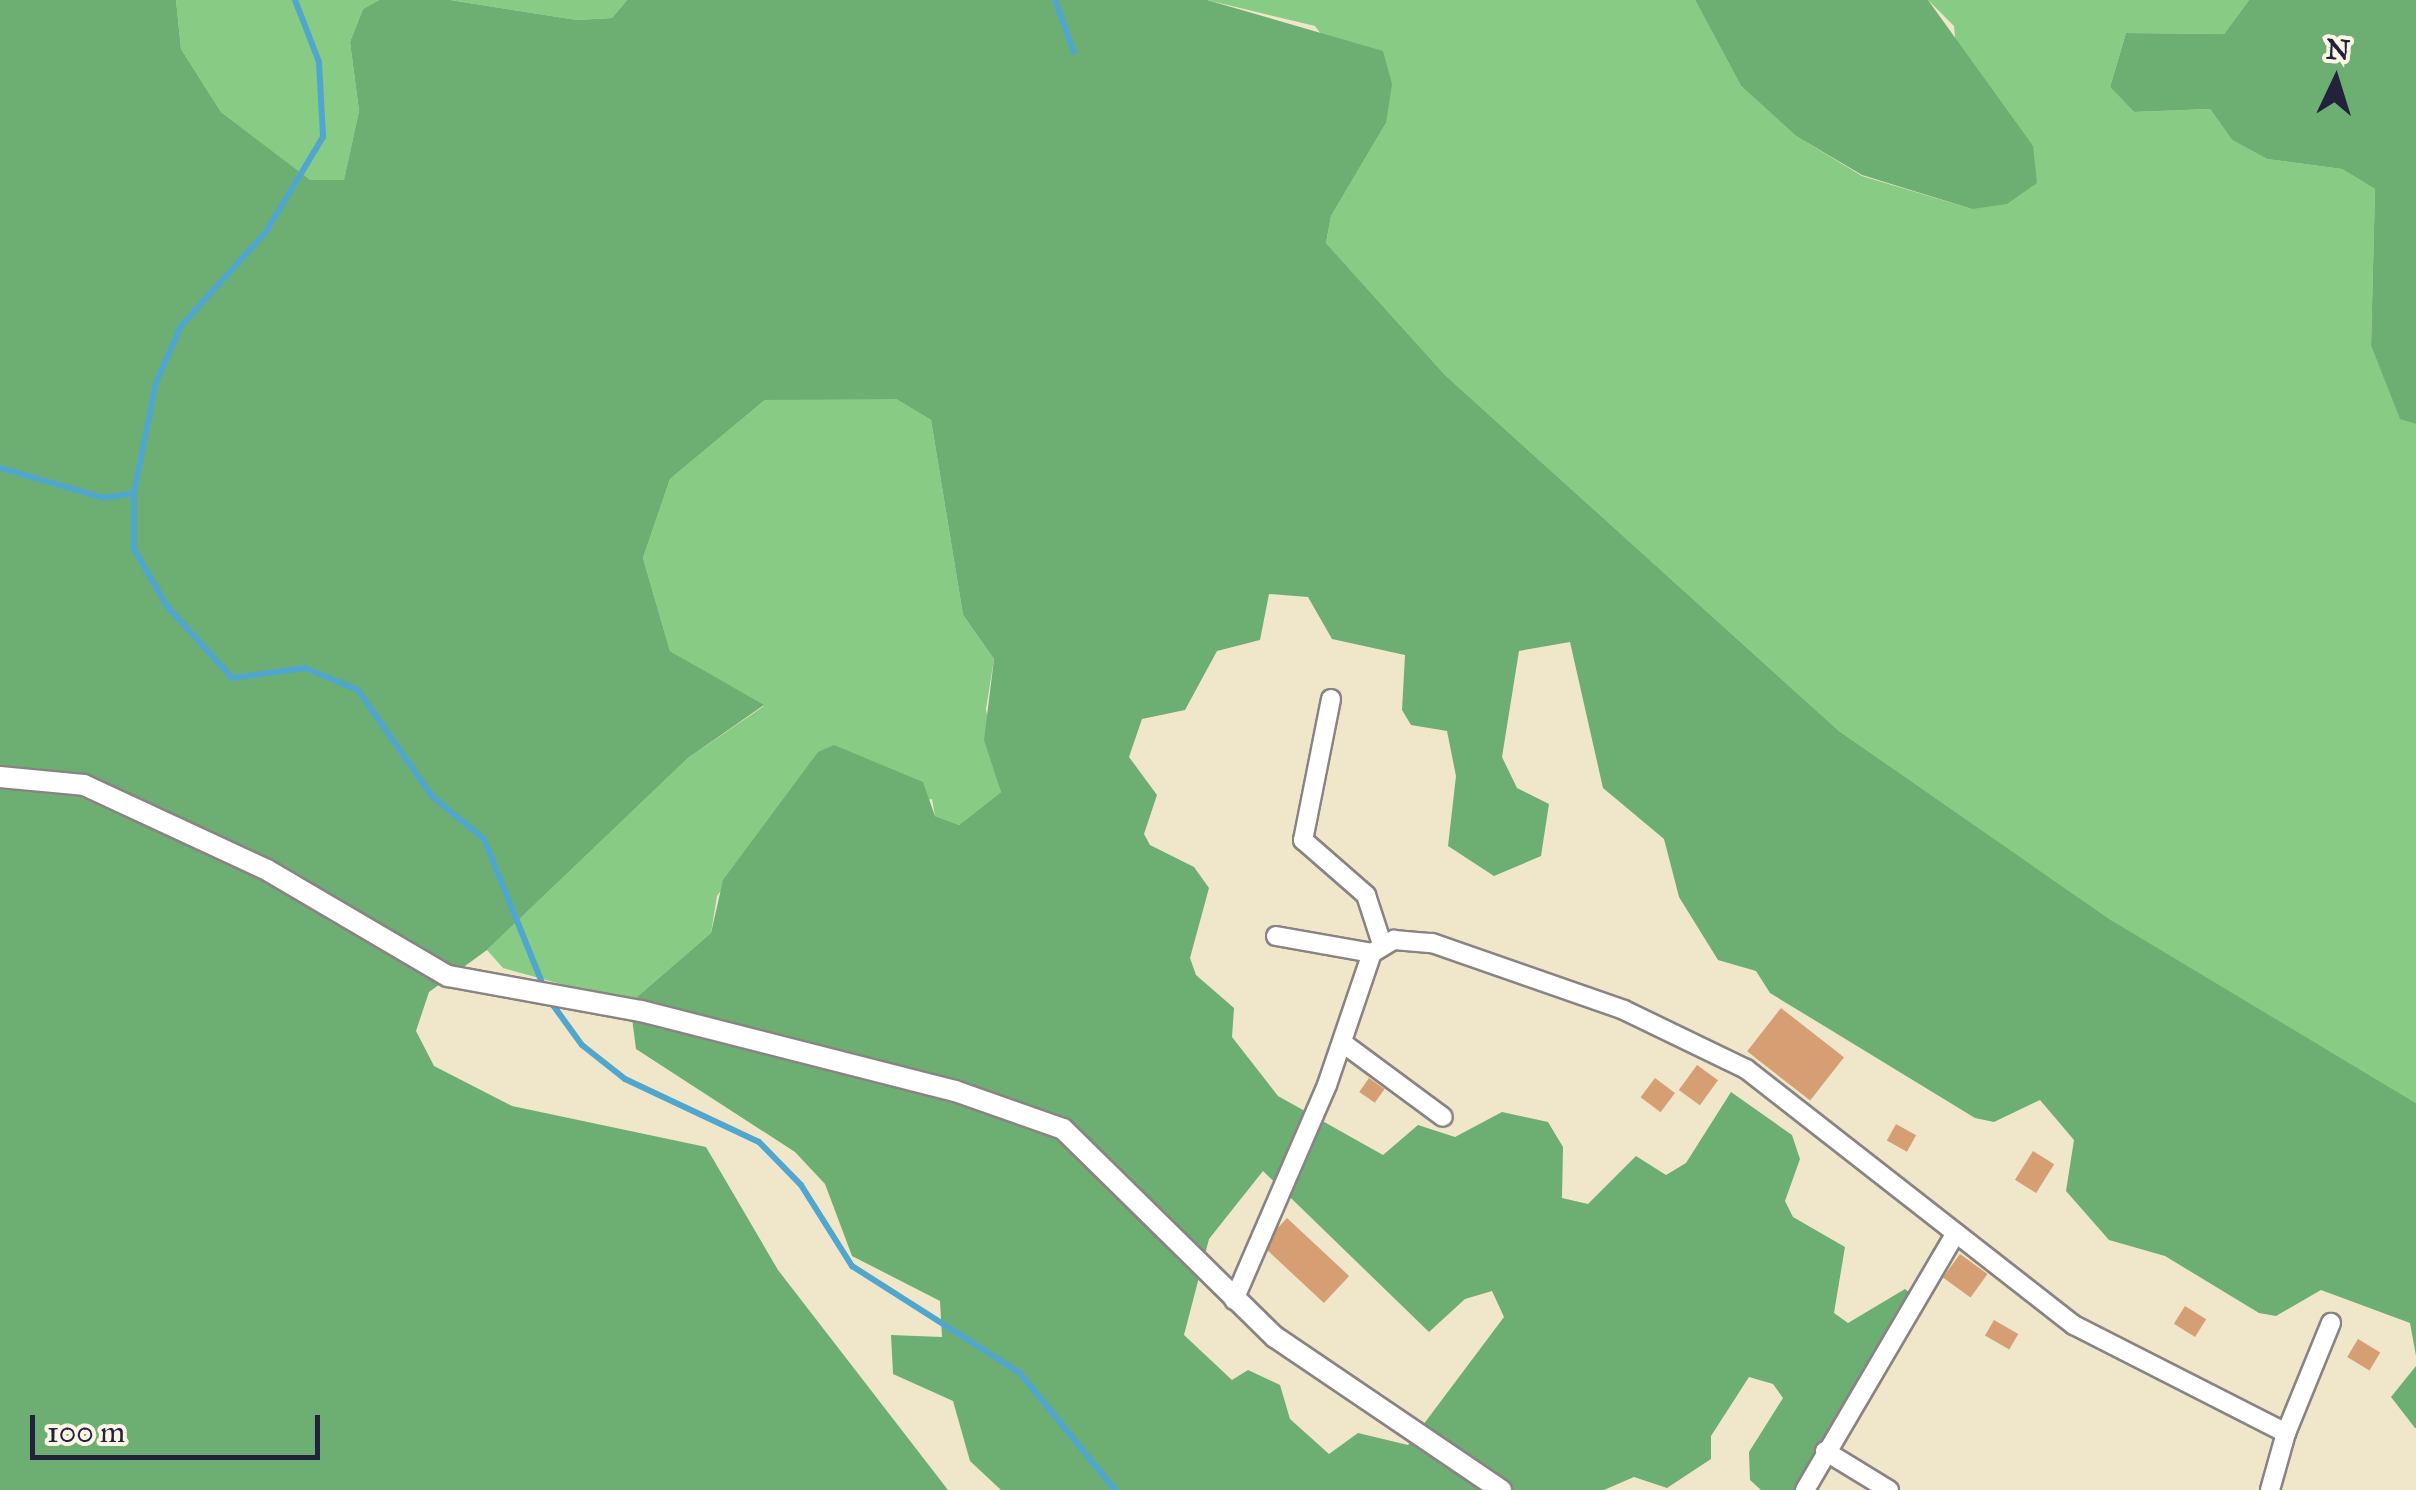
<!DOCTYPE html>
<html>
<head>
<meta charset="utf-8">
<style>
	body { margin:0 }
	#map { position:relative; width:2416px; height:1490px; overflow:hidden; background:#f0e7cb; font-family:"IM FELL Great Primer",serif }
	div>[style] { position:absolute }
	.green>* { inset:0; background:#87cb84 }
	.forest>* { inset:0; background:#6daf72 }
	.stream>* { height:6px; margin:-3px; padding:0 3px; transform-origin:3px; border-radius:3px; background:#51a6cd }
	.building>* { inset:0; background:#d69e73; transform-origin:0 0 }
	.roads { filter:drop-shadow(2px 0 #898483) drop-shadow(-2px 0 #898483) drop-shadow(0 2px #898483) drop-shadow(0 -2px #898483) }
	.minor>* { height:18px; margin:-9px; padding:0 9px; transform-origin:9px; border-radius:9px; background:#fff }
	.tertiary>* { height:20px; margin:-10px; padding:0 10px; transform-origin:10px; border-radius:10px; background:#fff }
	span { translate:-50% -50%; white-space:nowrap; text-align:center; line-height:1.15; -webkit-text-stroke:8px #fcf5e5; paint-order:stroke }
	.north { position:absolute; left:2286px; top:30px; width:100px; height:100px; -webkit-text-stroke:8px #fcf5e5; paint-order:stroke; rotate:4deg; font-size:28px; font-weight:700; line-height:40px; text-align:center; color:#22223b }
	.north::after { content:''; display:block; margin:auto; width:35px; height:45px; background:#22223b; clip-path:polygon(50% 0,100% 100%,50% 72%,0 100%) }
	.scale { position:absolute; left:30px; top:1415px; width:290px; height:45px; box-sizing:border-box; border:5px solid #22223b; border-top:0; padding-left:12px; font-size:30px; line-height:35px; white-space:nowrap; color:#22223b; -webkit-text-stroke:8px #fcf5e5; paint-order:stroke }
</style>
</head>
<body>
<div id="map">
	<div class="green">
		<i style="clip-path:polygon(176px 0,379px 0,363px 9px,350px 42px,359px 111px,344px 181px,309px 180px,221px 112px,181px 49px)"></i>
		<i style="clip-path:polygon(450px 0,627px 0,612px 18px,577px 20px)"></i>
		<i style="clip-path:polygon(1207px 0,1695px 0,1741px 86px,1796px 136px,1862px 176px,1972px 209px,1954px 26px,1928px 0,2249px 0,2224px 34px,2126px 33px,2110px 87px,2134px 112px,2210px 109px,2232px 140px,2267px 159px,2342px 169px,2375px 189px,2371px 346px,2400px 418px,2416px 424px,2416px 1103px,2108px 919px,1839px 731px,1445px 375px,1326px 243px,1331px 216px,1386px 123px,1315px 26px)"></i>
		<i style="clip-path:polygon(850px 396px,896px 399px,931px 420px,963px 615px,994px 659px,986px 709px,1001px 792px,959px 825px,935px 816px,932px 799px,765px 830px,717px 896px,711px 933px,630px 1003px,503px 968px,487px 950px,688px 758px,764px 706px,670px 651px,643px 558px,670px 479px,765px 400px)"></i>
	</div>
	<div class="forest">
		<i style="clip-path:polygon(evenodd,0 0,176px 0,181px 49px,221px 112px,310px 180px,344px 180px,359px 111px,350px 42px,363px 9px,379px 0,450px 0,577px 20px,612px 18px,627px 0,1207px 0,1383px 51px,1392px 84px,1386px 123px,1331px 216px,1326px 243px,1445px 375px,1839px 731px,2109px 919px,2416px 1103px,2416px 1356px,2410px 1323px,2321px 1290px,2276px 1316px,2259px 1313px,2165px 1256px,2109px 1240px,2066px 1191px,2074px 1140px,2040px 1100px,1994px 1122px,1975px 1118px,1770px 993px,1756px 971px,1718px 960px,1679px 897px,1664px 839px,1603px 788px,1570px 642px,1519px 651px,1502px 757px,1517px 788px,1549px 804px,1541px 856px,1494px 876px,1448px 846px,1456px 776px,1447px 731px,1411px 725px,1402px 710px,1405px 655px,1332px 639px,1308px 597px,1269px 594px,1260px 640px,1217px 651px,1185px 710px,1142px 719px,1129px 757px,1157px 795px,1144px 834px,1150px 845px,1194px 867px,1209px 888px,1190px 958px,1196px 975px,1234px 1008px,1232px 1037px,1278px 1096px,1383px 1155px,1418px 1125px,1455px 1137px,1502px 1112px,1548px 1122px,1563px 1147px,1562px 1198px,1588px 1204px,1636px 1156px,1666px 1175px,1686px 1163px,1731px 1092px,1792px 1135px,1800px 1159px,1785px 1201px,1793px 1217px,1845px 1247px,1834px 1313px,1848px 1323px,1905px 1289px,1921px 1302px,1815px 1490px,1761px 1490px,1750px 1480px,1749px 1452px,1783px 1398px,1773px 1384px,1749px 1377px,1711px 1436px,1711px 1459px,1667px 1488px,1634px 1477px,1604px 1490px,1001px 1490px,970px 1461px,953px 1401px,893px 1374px,891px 1335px,942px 1337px,940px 1301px,852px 1256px,825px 1184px,795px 1152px,636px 1049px,630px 1003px,711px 933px,723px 880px,818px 752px,834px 745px,923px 782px,935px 816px,959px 825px,1001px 792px,984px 740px,994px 659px,963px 615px,931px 420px,896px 399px,765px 400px,670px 479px,643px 558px,670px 651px,764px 705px,688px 758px,487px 950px,429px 992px,416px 1031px,434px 1066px,512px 1106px,706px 1147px,778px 1270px,948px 1490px,0 1490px,0 0,1263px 1171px,1429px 1332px,1465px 1299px,1492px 1291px,1504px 1317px,1408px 1445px,1358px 1433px,1329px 1454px,1290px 1419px,1280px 1385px,1248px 1370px,1232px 1380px,1184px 1335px,1209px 1239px,1263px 1171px)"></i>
		<i style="clip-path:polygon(1695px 0,1928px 0,2033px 146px,2037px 183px,2007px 204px,1972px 209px,1862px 175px,1796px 136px,1741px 86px)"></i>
		<i style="clip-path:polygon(2249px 0,2416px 0,2416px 424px,2400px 419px,2371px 346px,2375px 189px,2342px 169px,2267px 159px,2232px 140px,2210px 109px,2134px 112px,2110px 87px,2126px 33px,2224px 34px)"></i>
		<i style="clip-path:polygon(2416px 1366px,2416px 1428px,2415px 1428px,2391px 1397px)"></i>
	</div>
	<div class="stream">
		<i style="left:295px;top:0;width:66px;rotate:68.8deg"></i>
		<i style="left:319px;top:62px;width:75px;rotate:86.9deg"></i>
		<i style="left:323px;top:137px;width:111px;rotate:121deg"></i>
		<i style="left:266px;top:232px;width:127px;rotate:132.1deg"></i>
		<i style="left:181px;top:326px;width:62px;rotate:113.7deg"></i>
		<i style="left:156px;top:383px;width:112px;rotate:101.3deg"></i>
		<i style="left:134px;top:493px;width:56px;rotate:90deg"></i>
		<i style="left:134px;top:549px;width:66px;rotate:59.9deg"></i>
		<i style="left:167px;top:606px;width:97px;rotate:47.9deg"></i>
		<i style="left:232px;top:678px;width:74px;rotate:-7.8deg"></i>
		<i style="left:305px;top:668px;width:57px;rotate:22.5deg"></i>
		<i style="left:358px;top:690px;width:129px;rotate:55.1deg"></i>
		<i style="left:432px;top:796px;width:67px;rotate:39.6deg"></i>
		<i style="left:484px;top:839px;width:163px;rotate:68deg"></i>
		<i style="left:1055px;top:0;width:55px;rotate:69.9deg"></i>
		<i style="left:0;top:468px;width:108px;rotate:16.1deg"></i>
		<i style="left:104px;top:498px;width:30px;rotate:-9deg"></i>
		<i style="left:550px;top:1001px;width:54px;rotate:54deg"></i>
		<i style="left:582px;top:1045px;width:55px;rotate:38.3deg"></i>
		<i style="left:625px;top:1079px;width:148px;rotate:25.2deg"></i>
		<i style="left:759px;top:1142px;width:60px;rotate:45.7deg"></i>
		<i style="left:801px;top:1185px;width:96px;rotate:57.8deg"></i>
		<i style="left:852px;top:1266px;width:199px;rotate:32.5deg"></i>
		<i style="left:1020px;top:1373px;width:151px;rotate:50.9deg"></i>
	</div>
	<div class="building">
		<i style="left:1781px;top:1008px;width:80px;height:55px;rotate:38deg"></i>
		<i style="left:1697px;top:1065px;width:26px;height:31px;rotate:36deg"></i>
		<i style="left:1369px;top:1078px;width:19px;height:17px;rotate:35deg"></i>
		<i style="left:1655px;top:1078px;width:25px;height:24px;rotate:37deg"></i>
		<i style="left:1896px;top:1124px;width:23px;height:19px;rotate:29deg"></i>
		<i style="left:2033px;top:1151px;width:25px;height:34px;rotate:32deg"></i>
		<i style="left:1287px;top:1218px;width:85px;height:37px;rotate:43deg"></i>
		<i style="left:1960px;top:1254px;width:34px;height:29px;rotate:36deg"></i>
		<i style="left:2185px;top:1306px;width:25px;height:21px;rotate:32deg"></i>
		<i style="left:1994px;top:1320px;width:28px;height:18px;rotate:30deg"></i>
		<i style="left:2358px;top:1339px;width:26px;height:21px;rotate:31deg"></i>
	</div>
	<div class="roads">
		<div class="minor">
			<i style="left:1331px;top:699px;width:144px;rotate:101.2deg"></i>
			<i style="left:1303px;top:840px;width:84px;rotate:41.1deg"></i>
			<i style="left:1366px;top:895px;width:52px;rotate:71.9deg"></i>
			<i style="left:1276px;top:936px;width:97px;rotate:10deg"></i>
			<i style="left:1343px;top:1043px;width:124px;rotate:36.5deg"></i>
			<i style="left:1234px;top:1300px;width:234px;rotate:-66.6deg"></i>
			<i style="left:1327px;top:1085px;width:139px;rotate:-71.2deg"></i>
			<i style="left:1372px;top:953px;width:26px;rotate:-31deg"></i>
			<i style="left:1394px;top:940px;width:38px;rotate:5deg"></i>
			<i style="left:1432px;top:943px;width:203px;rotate:19.2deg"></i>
			<i style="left:1624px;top:1010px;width:136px;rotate:25.8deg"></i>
			<i style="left:1746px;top:1069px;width:416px;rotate:38deg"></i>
			<i style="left:2074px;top:1325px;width:238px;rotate:27deg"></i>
			<i style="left:2286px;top:1433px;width:59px;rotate:105.7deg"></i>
			<i style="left:2286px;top:1433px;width:119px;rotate:-67.8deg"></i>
			<i style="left:1825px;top:1451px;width:75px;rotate:31.4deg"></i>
			<i style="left:1805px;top:1490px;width:298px;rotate:-59.6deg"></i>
		</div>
		<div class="tertiary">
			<i style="left:0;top:777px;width:84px;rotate:5.4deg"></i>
			<i style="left:84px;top:785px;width:202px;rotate:24.9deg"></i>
			<i style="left:267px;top:870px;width:210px;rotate:30.4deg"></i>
			<i style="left:448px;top:976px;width:196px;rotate:10.3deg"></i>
			<i style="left:641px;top:1011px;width:324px;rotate:14.3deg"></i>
			<i style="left:955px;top:1091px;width:114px;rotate:19.4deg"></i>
			<i style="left:1063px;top:1129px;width:297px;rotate:44.5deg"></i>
			<i style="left:1275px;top:1337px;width:273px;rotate:34.1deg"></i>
		</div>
	</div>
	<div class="north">N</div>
	<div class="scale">100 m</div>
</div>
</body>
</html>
